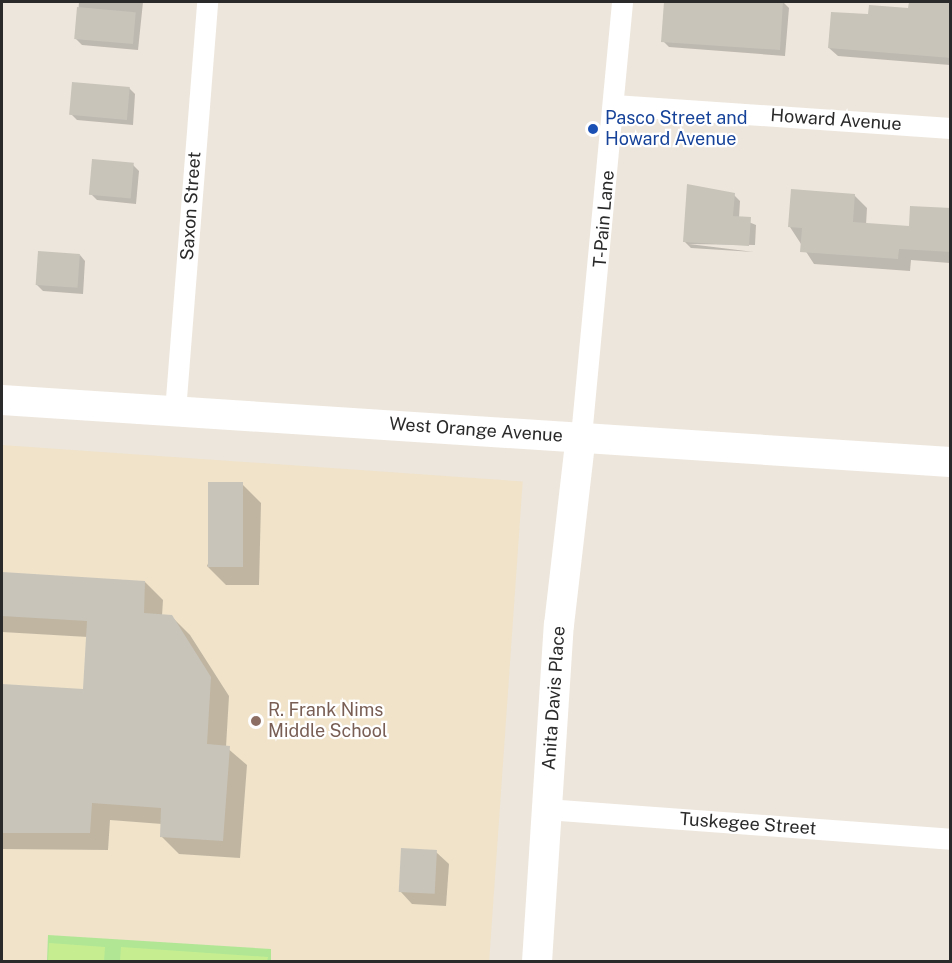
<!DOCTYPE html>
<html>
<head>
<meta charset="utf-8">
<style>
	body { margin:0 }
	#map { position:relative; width:952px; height:963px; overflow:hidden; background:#ede6dc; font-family:"Public Sans",sans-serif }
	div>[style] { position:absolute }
	.education>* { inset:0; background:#f0e3ca; transform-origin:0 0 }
	.green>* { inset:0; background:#b1e695 }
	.pitch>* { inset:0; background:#c6ee91 }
	.shadow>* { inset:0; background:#0003 }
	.building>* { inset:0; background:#c8c4ba; transform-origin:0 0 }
	.street>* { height:21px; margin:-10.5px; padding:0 10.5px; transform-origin:10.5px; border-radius:10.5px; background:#fff }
	.secondary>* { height:30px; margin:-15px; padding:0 15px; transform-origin:15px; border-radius:15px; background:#fff }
	.dots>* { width:16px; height:16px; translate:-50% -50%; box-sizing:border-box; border:3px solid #fff; border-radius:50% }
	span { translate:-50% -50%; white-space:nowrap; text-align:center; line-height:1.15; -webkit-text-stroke:4.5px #fff; paint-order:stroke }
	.transit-label { font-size:18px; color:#164399 }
	.left { translate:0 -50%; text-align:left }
	.street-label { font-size:18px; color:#2a2a2a }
	.education-label { font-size:18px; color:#785e54 }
	.frame { position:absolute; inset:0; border:3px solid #2a2a2a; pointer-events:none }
</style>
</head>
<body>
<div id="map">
	<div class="education">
		<i style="left:2px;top:445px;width:522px;height:516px;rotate:4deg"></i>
	</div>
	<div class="green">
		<i style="clip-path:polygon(48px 935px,271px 949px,271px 961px,47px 962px)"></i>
	</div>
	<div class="pitch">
		<i style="clip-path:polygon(49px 943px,105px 947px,104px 961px,48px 961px)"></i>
		<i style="clip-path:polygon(121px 947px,268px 957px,267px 961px,120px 961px)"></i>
	</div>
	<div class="shadow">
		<i style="clip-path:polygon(79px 2px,143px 2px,138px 50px,82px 45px,76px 39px)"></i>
		<i style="clip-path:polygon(666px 2px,783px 2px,789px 8px,785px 56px,669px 47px,663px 41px)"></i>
		<i style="clip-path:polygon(910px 2px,950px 2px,950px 65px,838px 56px,829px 48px,870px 16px,910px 10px)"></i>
		<i style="clip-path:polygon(129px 88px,135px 94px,133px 125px,77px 120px,71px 114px)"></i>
		<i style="clip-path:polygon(133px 165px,139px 171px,136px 204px,97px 200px,91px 194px)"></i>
		<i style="clip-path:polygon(734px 195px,740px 201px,739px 218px,756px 225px,755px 245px,689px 244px,754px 252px,691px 248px,685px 242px)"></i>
		<i style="clip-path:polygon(854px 195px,867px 208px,866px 225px,911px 227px,950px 210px,950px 263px,911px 260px,910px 271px,814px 264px,790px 227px)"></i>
		<i style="clip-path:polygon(80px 255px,85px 261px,83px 294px,43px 291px,37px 285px)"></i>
		<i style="clip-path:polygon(242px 484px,261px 503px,259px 585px,226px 585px,207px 566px)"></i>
		<i style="clip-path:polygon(2px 573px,145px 582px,163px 600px,162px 616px,171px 616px,190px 635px,229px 696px,226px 747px,247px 765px,240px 858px,179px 854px,161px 836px,162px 824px,110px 820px,108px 850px,2px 849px,2px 685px,85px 690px,88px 637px,2px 632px)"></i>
		<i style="clip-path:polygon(436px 852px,449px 864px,446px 906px,412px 904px,400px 891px)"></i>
	</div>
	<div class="building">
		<i style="clip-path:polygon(664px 2px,783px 2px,780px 50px,661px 42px)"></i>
		<i style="clip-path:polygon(909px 2px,951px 2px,951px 58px,828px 48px,831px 12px,868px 14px,869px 5px,908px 8px)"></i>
		<i style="left:77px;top:7px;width:59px;height:32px;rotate:5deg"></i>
		<i style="left:72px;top:82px;width:58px;height:33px;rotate:5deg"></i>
		<i style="left:92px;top:159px;width:42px;height:36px;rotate:5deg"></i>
		<i style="clip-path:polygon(687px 184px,735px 193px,733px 216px,751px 217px,749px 246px,683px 242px)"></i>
		<i style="clip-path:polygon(791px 189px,855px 194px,853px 222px,909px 226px,910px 206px,951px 208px,951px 252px,899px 249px,898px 259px,800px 252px,802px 228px,788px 227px)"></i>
		<i style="left:38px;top:251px;width:42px;height:34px;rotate:4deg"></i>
		<i style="left:208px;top:482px;width:35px;height:85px"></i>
		<i style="clip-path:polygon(2px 572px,145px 581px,144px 613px,172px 615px,211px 677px,207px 744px,230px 746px,223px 841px,160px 837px,161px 808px,92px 803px,90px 833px,2px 833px,2px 684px,83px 689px,87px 621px,2px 616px)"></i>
		<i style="left:401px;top:848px;width:36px;height:44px;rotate:3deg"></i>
	</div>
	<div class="street">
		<i style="left:614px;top:105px;width:337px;rotate:3.9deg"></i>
		<i style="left:175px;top:411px;width:410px;rotate:-85.5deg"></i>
		<i style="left:581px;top:436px;width:436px;rotate:-84.6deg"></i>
		<i style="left:546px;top:809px;width:405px;rotate:4.2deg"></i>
	</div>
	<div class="secondary">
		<i style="left:2px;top:400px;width:950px;rotate:3.74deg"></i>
		<i style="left:537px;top:962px;width:338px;rotate:-86.3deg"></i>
		<i style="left:559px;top:625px;width:190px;rotate:-83.4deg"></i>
	</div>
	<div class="dots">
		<i style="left:593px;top:129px;background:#1a4fb4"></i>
		<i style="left:256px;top:721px;background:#8d6e63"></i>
	</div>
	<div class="transit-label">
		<span class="left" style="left:605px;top:129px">Pasco Street and<br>Howard Avenue</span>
	</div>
	<div class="street-label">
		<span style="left:836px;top:120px;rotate:4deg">Howard Avenue</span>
		<span style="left:191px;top:206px;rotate:-86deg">Saxon Street</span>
		<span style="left:604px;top:219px;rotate:-85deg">T-Pain Lane</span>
		<span style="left:476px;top:430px;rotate:4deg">West Orange Avenue</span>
		<span style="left:554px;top:698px;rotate:-86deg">Anita Davis Place</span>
		<span style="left:748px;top:824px;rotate:4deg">Tuskegee Street</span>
	</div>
	<div class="education-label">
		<span class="left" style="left:268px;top:721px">R. Frank Nims<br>Middle School</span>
	</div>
	<div class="frame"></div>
</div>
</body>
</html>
